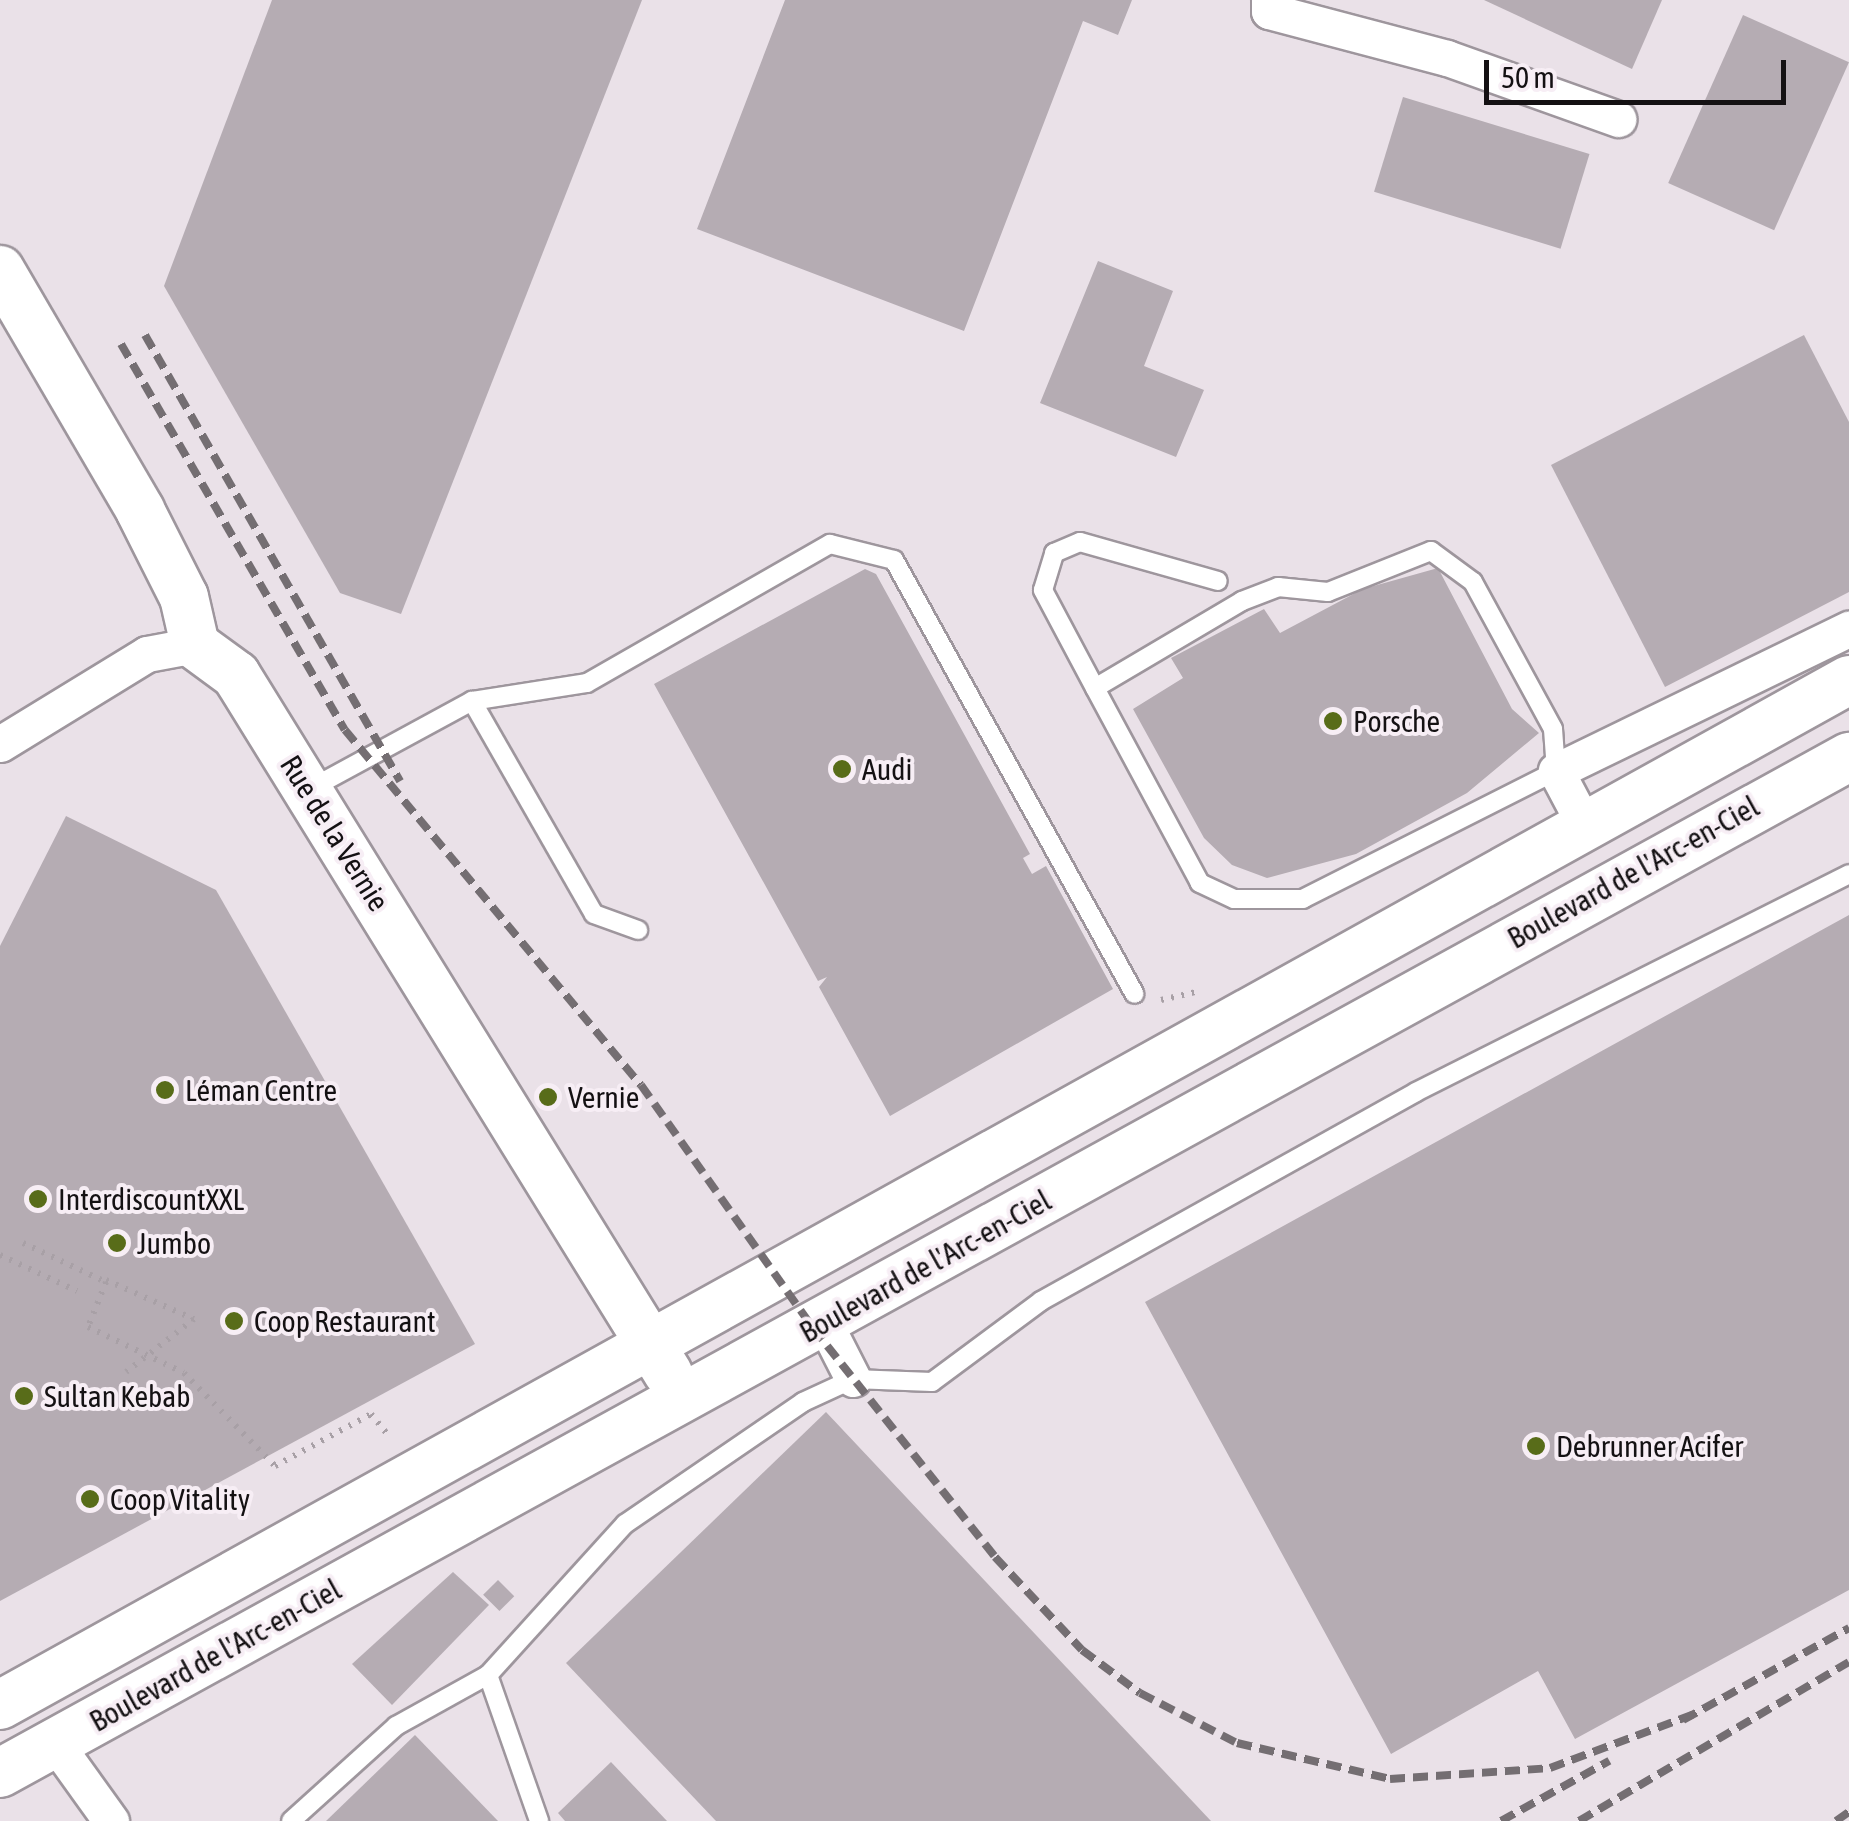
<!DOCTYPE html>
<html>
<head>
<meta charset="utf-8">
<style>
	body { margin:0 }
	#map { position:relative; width:1849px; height:1821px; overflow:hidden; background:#eae1e8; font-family:"Asap Condensed",sans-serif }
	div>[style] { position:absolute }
	.building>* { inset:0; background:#b5acb3; transform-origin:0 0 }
	.path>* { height:6px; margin-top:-3px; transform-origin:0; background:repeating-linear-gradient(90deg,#a8a0a6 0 2.5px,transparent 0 10.5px) }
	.roads { filter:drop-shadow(2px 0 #9e969d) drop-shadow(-2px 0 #9e969d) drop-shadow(0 2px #9e969d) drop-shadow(0 -2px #9e969d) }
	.lane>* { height:18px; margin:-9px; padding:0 9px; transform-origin:9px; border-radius:9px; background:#fff }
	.street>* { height:35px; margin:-17.5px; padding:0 17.5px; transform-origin:17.5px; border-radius:17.5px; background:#fff }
	.secondary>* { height:48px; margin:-24px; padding:0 24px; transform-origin:24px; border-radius:24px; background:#fff }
	.rail>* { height:8px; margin-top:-4px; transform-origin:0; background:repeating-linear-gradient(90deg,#746e72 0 15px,transparent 0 23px) }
	.dots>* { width:28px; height:28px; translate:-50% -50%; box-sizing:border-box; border:5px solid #f7eef5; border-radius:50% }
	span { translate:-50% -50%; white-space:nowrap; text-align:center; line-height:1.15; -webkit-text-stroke:8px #f7eef5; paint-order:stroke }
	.poi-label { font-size:30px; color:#141113 }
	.left { translate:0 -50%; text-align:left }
	.street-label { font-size:30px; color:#141113 }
	.scale { position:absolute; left:1484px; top:60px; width:302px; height:45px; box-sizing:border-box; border:5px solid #141113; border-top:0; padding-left:12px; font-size:30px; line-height:35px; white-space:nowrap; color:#141113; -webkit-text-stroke:8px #f7eef5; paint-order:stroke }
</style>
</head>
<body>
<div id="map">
	<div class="building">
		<i style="clip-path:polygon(272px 0,642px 0,401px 614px,340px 593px,164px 286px)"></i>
		<i style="clip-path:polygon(785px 0,1132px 0,1118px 35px,1083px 21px,964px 331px,697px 229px)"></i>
		<i style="clip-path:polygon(1484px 0,1662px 0,1632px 69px)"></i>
		<i style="left:1743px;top:15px;width:116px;height:184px;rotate:24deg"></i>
		<i style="left:1403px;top:97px;width:195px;height:99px;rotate:17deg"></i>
		<i style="clip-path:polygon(1098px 261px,1173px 291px,1144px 366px,1204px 390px,1176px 457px,1040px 403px)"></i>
		<i style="clip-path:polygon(1804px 335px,1849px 422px,1849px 592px,1665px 687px,1551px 465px)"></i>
		<i style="clip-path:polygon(1438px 568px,1512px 709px,1539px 733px,1467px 793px,1356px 854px,1267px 878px,1232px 865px,1204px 838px,1133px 709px,1183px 678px,1171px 658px,1264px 609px,1280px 633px,1363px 589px)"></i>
		<i style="clip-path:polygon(865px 569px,876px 574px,1030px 854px,1023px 858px,1032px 874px,1046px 866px,1113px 989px,890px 1116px,819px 987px,827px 977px,818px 981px,654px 684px)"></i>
		<i style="clip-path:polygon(66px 816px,216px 890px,475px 1344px,0 1601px,0 946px)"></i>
		<i style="clip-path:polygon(1849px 915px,1849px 1590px,1575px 1739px,1538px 1671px,1391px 1754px,1145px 1302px)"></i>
		<i style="clip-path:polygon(826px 1412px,1211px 1821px,716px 1821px,566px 1663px)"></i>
		<i style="clip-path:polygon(453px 1572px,489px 1605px,392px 1705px,352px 1664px)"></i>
		<i style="left:498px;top:1580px;width:23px;height:21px;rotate:45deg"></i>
		<i style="clip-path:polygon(415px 1735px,498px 1821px,326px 1821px)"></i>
		<i style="clip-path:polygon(611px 1762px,667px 1821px,565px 1821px,558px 1813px)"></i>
	</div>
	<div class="path">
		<i style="left:1161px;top:1000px;width:35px;rotate:-13deg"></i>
		<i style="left:23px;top:1243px;width:92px;rotate:25.2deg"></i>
		<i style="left:106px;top:1282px;width:48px;rotate:111.8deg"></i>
		<i style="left:88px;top:1327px;width:106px;rotate:25.6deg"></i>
		<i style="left:184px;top:1373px;width:130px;rotate:45.6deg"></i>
		<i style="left:275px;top:1466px;width:109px;rotate:-28.4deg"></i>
		<i style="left:371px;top:1414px;width:28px;rotate:51deg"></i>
		<i style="left:0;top:1255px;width:85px;rotate:25.1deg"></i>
		<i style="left:106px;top:1280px;width:96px;rotate:23.9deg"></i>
		<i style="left:194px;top:1319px;width:86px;rotate:142.1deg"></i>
	</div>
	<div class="roads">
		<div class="lane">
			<i style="left:1431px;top:551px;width:52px;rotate:36.4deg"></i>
			<i style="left:1473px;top:582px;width:167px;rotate:61.4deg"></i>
			<i style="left:1553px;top:729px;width:42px;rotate:85.9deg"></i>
			<i style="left:1556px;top:771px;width:284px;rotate:153.2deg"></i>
			<i style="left:1303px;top:899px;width:69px;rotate:180deg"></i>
			<i style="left:1234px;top:899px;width:38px;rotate:-155deg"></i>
			<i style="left:1200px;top:883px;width:221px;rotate:-118.3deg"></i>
			<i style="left:1095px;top:688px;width:171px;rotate:-30.6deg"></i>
			<i style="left:1242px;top:601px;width:39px;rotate:-21deg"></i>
			<i style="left:1278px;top:587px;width:50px;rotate:5.7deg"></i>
			<i style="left:1328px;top:592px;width:111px;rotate:-21.7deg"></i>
			<i style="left:1095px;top:688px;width:111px;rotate:-118deg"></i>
			<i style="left:1043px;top:590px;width:39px;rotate:-73deg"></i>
			<i style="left:1054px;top:553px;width:28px;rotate:-23deg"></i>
			<i style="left:1080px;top:542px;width:143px;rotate:15.8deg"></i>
			<i style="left:472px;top:701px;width:245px;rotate:60.2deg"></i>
			<i style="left:594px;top:914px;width:47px;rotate:20deg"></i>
			<i style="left:308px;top:790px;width:187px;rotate:-28.5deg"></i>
			<i style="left:472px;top:701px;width:116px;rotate:-8.9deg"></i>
			<i style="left:587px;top:683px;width:280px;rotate:-29.8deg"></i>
			<i style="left:830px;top:544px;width:66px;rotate:14deg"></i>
			<i style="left:894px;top:560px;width:496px;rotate:61deg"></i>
			<i style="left:488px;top:1675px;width:155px;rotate:70.7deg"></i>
			<i style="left:291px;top:1821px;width:142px;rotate:-42.1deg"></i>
			<i style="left:396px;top:1726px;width:105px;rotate:-29deg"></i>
			<i style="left:488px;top:1675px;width:204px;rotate:-47.8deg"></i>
			<i style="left:625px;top:1524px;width:216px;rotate:-34.4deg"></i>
			<i style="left:803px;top:1402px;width:55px;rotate:-24.7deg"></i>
			<i style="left:853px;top:1379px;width:79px;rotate:2.2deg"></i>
			<i style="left:932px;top:1382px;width:136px;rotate:-36.6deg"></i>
			<i style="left:1041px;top:1301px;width:429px;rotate:-29.1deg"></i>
			<i style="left:1416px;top:1092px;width:485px;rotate:-26.7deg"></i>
		</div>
		<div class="street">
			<i style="left:1269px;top:0;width:11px;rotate:90deg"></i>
			<i style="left:1269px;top:11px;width:184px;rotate:14.8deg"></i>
			<i style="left:1447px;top:58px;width:182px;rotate:19.6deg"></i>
			<i style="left:0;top:744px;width:172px;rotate:-31.5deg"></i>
			<i style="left:147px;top:654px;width:49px;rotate:-10.6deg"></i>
			<i style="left:1583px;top:822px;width:58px;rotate:-117.9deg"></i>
			<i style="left:1556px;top:771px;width:326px;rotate:-25.9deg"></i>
			<i style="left:824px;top:1322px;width:64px;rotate:63deg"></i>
			<i style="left:55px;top:1743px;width:96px;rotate:54.3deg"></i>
		</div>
		<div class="secondary">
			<i style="left:0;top:270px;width:278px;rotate:59.7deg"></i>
			<i style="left:140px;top:510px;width:97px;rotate:63.2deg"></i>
			<i style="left:184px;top:597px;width:49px;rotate:77.1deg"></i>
			<i style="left:195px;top:645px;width:51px;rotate:36.2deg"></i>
			<i style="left:236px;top:675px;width:821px;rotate:58.25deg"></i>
			<i style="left:0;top:1705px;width:2114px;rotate:-29deg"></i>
			<i style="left:0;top:1773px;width:2110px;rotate:-28.79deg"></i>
		</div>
	</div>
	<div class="rail">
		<i style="left:145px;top:335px;width:514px;rotate:60.24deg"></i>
		<i style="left:121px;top:344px;width:446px;rotate:59.9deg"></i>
		<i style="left:345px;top:730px;width:462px;rotate:50.2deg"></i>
		<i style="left:641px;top:1085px;width:298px;rotate:54.7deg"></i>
		<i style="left:813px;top:1328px;width:293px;rotate:51.5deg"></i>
		<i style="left:995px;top:1557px;width:127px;rotate:46.9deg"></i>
		<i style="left:1082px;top:1650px;width:72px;rotate:36.6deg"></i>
		<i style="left:1140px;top:1693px;width:109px;rotate:27.3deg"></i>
		<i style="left:1237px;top:1743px;width:157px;rotate:13.2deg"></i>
		<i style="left:1390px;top:1779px;width:160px;rotate:-3.9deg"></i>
		<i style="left:1550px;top:1768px;width:152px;rotate:-20.5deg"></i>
		<i style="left:1683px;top:1720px;width:190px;rotate:-29deg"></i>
		<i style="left:1501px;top:1821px;width:124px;rotate:-29.1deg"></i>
		<i style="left:1579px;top:1821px;width:313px;rotate:-30.5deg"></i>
		<i style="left:1836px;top:1821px;width:16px;rotate:-35deg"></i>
	</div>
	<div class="dots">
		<i style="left:1333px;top:721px;background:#586c19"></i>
		<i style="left:842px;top:769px;background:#586c19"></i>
		<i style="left:165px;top:1090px;background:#586c19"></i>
		<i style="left:548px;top:1097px;background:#586c19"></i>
		<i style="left:38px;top:1199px;background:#586c19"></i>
		<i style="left:117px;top:1243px;background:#586c19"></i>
		<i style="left:234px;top:1321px;background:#586c19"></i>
		<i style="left:24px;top:1396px;background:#586c19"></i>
		<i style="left:1536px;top:1446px;background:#586c19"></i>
		<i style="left:90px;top:1499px;background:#586c19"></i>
	</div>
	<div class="poi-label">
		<span class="left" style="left:1353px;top:721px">Porsche</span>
		<span class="left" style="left:862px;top:769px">Audi</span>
		<span class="left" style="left:185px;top:1090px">Léman Centre</span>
		<span class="left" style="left:568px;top:1097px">Vernie</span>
		<span class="left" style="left:58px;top:1199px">InterdiscountXXL</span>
		<span class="left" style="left:137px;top:1243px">Jumbo</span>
		<span class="left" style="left:254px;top:1321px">Coop Restaurant</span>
		<span class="left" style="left:44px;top:1396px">Sultan Kebab</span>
		<span class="left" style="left:1556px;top:1446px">Debrunner Acifer</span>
		<span class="left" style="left:110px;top:1499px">Coop Vitality</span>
	</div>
	<div class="street-label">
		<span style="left:335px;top:833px;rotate:58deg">Rue de la Vernie</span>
		<span style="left:1633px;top:872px;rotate:-29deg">Boulevard de l'Arc-en-Ciel</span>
		<span style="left:925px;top:1266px;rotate:-29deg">Boulevard de l'Arc-en-Ciel</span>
		<span style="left:215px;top:1655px;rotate:-29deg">Boulevard de l'Arc-en-Ciel</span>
	</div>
	<div class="scale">50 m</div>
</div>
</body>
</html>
